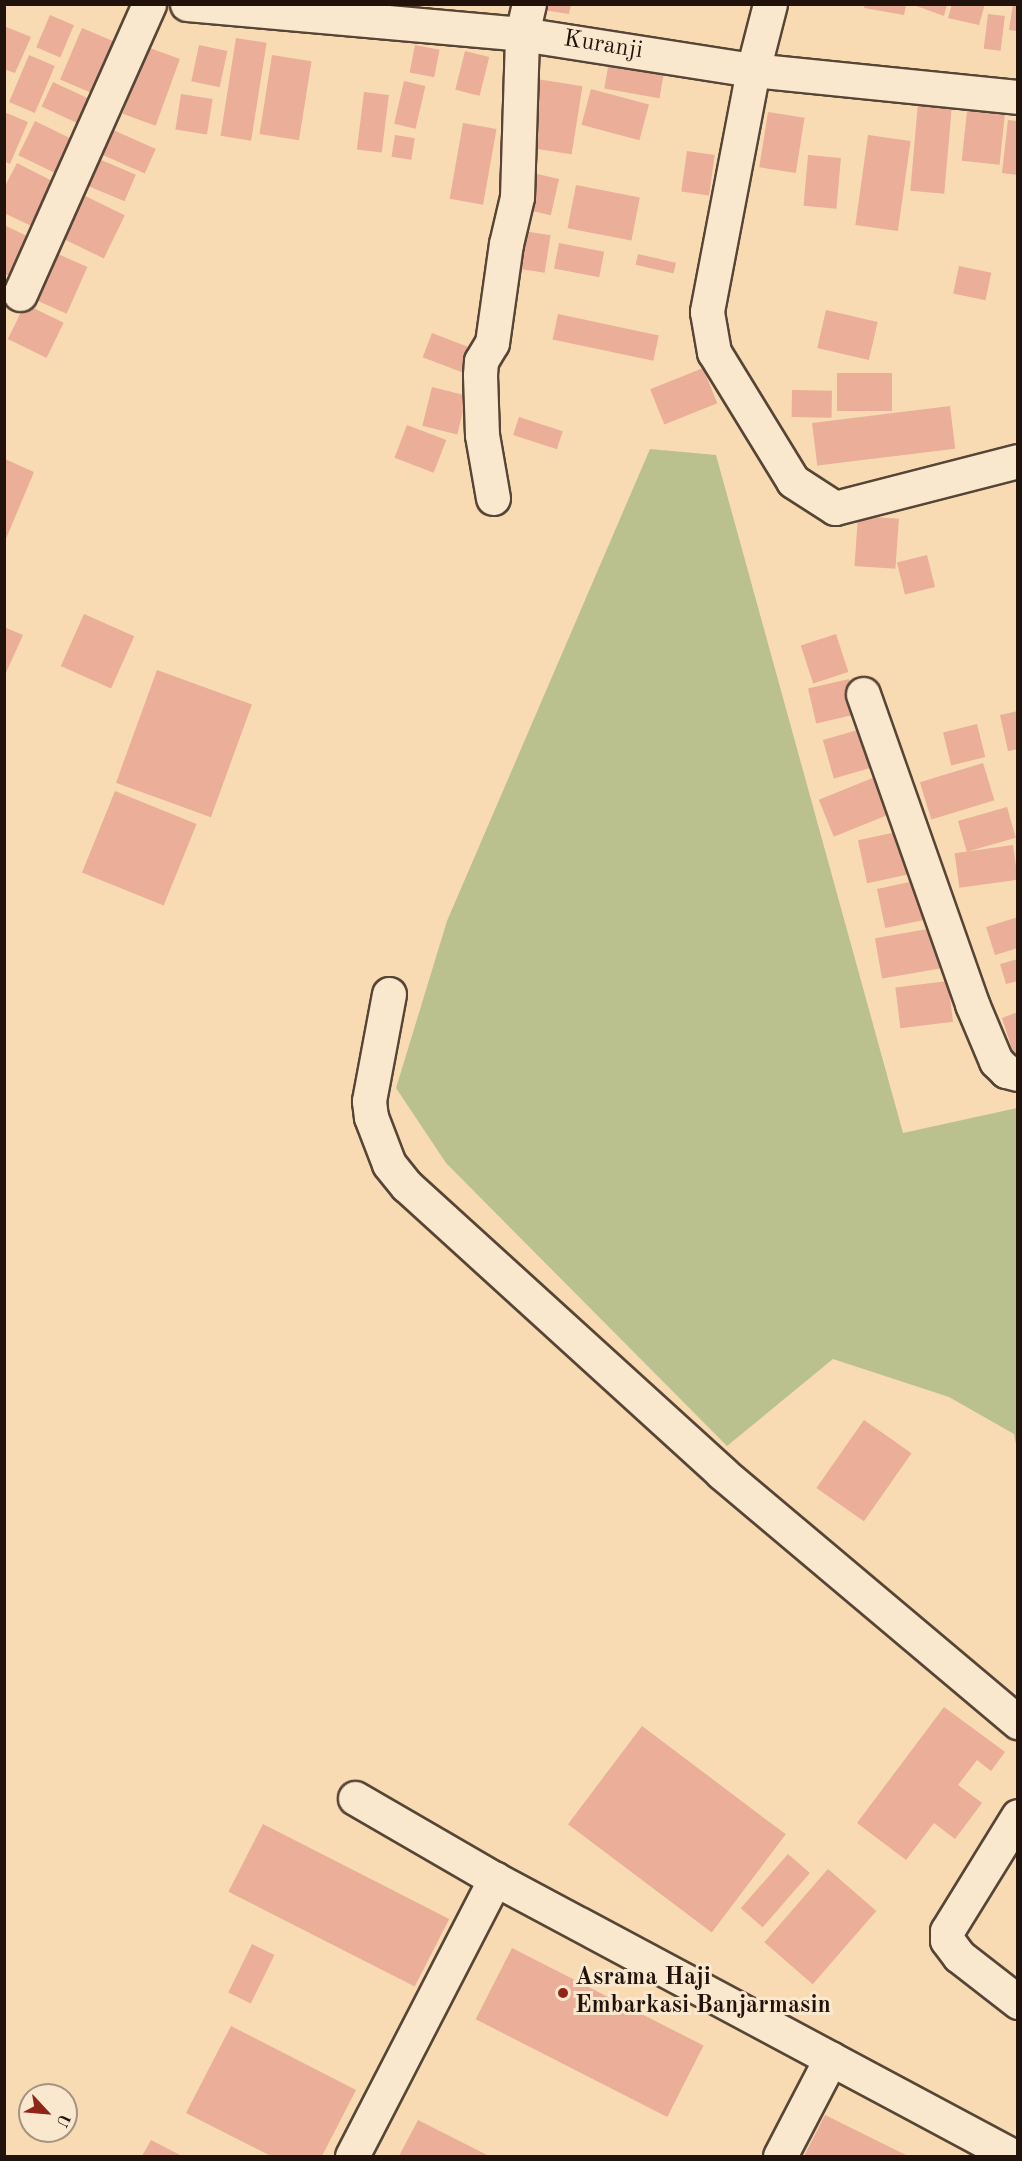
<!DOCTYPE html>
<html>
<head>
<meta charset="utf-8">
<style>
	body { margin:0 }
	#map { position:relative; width:1022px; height:2161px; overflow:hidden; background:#f8dbb3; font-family:"Old Standard TT",serif }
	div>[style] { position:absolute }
	.green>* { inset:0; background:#bac18f }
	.building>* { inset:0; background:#eaae99; transform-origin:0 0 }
	.roads { filter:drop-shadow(2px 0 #574536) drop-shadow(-2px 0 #574536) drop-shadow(0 2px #574536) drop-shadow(0 -2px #574536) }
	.minor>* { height:33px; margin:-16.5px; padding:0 16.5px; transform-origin:16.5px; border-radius:16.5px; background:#fae8ce }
	.dots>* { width:16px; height:16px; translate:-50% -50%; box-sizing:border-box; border:3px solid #fae8ce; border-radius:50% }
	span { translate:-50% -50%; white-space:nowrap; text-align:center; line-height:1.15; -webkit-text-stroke:6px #fae8ce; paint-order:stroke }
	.street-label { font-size:24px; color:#21130c }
	.poi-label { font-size:24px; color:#21130c; font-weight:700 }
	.left { translate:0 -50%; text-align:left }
	.frame { position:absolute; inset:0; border:6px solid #21130c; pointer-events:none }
	.north { position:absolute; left:18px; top:2083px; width:60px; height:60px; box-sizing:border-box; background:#fae8ce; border:2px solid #a39380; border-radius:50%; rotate:116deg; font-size:16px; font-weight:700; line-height:24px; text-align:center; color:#21130c }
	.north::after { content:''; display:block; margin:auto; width:21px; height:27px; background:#8f2418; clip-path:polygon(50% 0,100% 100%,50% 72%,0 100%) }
</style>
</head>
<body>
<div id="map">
	<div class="green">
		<i style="clip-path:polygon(650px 449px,716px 455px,903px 1133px,1017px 1108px,1017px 1449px,1014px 1434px,949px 1397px,833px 1359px,727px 1446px,446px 1163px,396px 1088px,447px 921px)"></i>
	</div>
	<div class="building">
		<i style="clip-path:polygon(538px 4px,571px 4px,569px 14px,537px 9px)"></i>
		<i style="clip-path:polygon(911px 4px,947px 4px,944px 16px)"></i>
		<i style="clip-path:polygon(952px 4px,985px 4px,979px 25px,948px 18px)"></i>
		<i style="clip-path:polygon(1013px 4px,1018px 4px,1018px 31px,1009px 30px)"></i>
		<i style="clip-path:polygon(865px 5px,906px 5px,904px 15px,864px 8px)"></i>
		<i style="left:988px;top:14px;width:17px;height:35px;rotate:7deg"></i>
		<i style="left:50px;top:15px;width:26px;height:35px;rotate:23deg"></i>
		<i style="clip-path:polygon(4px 26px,31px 37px,15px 73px,4px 69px)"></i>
		<i style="left:82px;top:28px;width:38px;height:56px;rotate:23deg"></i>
		<i style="left:236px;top:38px;width:31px;height:99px;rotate:9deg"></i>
		<i style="left:199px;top:45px;width:29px;height:37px;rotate:12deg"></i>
		<i style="left:415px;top:45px;width:25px;height:28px;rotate:11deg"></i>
		<i style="left:147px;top:47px;width:35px;height:71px;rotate:20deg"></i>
		<i style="left:465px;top:51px;width:25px;height:40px;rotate:14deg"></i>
		<i style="left:29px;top:55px;width:28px;height:51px;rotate:23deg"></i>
		<i style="left:272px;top:55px;width:40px;height:80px;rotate:9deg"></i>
		<i style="left:610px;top:56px;width:56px;height:33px;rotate:10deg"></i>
		<i style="left:537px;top:79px;width:46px;height:69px;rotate:9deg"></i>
		<i style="left:404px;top:81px;width:22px;height:44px;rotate:13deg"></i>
		<i style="left:53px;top:82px;width:45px;height:27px;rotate:25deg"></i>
		<i style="left:591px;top:89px;width:60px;height:37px;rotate:15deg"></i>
		<i style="left:364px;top:92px;width:25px;height:58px;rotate:7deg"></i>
		<i style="left:181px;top:94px;width:32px;height:36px;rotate:9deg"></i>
		<i style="left:918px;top:103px;width:34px;height:88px;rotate:5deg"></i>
		<i style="left:967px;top:111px;width:38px;height:50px;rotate:6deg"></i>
		<i style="clip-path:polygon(4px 112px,28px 122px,10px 164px,4px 161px)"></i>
		<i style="left:768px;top:112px;width:37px;height:56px;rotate:9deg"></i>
		<i style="clip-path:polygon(1008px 120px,1018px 121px,1018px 175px,1002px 173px)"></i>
		<i style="left:35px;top:121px;width:46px;height:38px;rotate:26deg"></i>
		<i style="left:463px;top:123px;width:34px;height:77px;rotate:10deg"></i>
		<i style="left:111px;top:129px;width:49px;height:27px;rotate:24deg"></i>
		<i style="left:395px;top:135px;width:20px;height:22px;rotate:9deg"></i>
		<i style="left:868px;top:135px;width:43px;height:91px;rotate:8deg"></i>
		<i style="left:687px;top:151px;width:28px;height:41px;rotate:8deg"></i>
		<i style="left:808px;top:155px;width:33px;height:51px;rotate:5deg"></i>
		<i style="left:99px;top:159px;width:40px;height:29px;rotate:23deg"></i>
		<i style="clip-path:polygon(17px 163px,60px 185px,38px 229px,4px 213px,4px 188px)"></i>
		<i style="left:524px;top:171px;width:36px;height:37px;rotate:13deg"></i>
		<i style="left:576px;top:185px;width:65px;height:44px;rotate:11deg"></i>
		<i style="left:79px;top:193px;width:51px;height:48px;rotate:26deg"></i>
		<i style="clip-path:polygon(4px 225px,29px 237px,10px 276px,4px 274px)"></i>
		<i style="left:511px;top:229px;width:40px;height:38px;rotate:9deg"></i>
		<i style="left:559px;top:243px;width:46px;height:26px;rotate:11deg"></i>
		<i style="left:49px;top:250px;width:42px;height:51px;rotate:24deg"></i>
		<i style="left:638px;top:254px;width:39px;height:11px;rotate:13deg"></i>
		<i style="left:959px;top:266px;width:33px;height:28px;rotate:12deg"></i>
		<i style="left:25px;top:304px;width:43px;height:39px;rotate:26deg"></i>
		<i style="left:826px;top:310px;width:53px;height:39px;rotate:13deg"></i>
		<i style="left:558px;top:314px;width:103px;height:26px;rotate:12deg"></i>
		<i style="left:432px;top:333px;width:42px;height:26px;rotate:21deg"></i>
		<i style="left:703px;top:368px;width:38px;height:57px;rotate:68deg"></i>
		<i style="left:892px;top:373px;width:38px;height:55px;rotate:90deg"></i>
		<i style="left:432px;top:387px;width:36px;height:40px;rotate:14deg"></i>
		<i style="left:792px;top:390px;width:40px;height:27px;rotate:1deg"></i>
		<i style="left:950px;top:406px;width:43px;height:139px;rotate:83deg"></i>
		<i style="left:519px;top:417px;width:46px;height:19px;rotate:18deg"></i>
		<i style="left:407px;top:425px;width:42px;height:35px;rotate:21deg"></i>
		<i style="clip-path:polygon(5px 459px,34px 472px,5px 541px)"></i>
		<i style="left:858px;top:516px;width:41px;height:50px;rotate:4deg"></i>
		<i style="left:927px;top:555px;width:33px;height:31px;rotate:76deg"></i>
		<i style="left:84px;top:614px;width:55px;height:57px;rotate:24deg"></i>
		<i style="clip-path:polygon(4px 627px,23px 635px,4px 677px)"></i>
		<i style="left:836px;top:634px;width:40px;height:37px;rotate:72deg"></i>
		<i style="left:157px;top:670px;width:101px;height:120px;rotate:20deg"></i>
		<i style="left:849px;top:679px;width:36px;height:42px;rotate:77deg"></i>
		<i style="clip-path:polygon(1018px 711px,1018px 749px,1008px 751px,1000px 715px)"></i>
		<i style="left:977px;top:724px;width:34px;height:35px;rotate:76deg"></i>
		<i style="left:868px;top:727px;width:40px;height:47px;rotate:74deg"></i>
		<i style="left:983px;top:763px;width:39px;height:66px;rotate:73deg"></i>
		<i style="left:880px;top:775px;width:40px;height:66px;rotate:68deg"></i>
		<i style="left:115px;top:791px;width:88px;height:88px;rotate:22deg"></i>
		<i style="left:1007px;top:807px;width:32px;height:51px;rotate:74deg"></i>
		<i style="left:901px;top:831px;width:44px;height:44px;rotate:78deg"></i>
		<i style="left:1013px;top:845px;width:35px;height:59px;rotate:82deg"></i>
		<i style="left:919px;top:880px;width:40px;height:43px;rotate:78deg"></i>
		<i style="clip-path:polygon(1018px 917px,1018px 948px,995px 955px,986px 927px)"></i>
		<i style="left:933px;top:928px;width:41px;height:59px;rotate:80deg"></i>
		<i style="clip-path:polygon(1018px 959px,1018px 981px,1006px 984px,1000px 964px)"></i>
		<i style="left:948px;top:981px;width:41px;height:53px;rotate:83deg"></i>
		<i style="clip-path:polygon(1018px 1012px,1018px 1057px,1015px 1058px,1002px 1018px)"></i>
		<i style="left:864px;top:1420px;width:58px;height:83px;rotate:35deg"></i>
		<i style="clip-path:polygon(944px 1707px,1005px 1752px,991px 1771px,977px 1760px,958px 1785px,982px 1803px,955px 1839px,934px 1823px,906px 1860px,857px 1823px)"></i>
		<i style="left:642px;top:1726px;width:180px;height:123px;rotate:37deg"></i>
		<i style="left:263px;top:1824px;width:209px;height:76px;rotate:27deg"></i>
		<i style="left:788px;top:1854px;width:29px;height:72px;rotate:41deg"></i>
		<i style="left:828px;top:1869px;width:64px;height:97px;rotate:41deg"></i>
		<i style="left:252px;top:1944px;width:25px;height:54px;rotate:26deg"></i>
		<i style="left:512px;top:1948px;width:215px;height:80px;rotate:27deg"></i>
		<i style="clip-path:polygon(231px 2026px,356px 2090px,322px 2156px,271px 2156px,186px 2113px)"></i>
		<i style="clip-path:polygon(825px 2115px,908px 2156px,804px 2156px)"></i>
		<i style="clip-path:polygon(418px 2120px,489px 2156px,399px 2156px)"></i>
		<i style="clip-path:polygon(151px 2140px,182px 2156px,142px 2156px)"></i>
	</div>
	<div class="roads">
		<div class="minor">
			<i style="left:187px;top:4px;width:336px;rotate:5.1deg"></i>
			<i style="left:522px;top:34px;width:234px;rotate:8.9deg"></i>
			<i style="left:753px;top:70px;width:266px;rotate:5.8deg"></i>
			<i style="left:770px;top:4px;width:68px;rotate:104.4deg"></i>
			<i style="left:753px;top:70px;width:246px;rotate:100.8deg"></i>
			<i style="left:707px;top:312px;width:41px;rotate:80.1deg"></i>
			<i style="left:714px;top:352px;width:151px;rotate:58.5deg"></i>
			<i style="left:793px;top:481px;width:50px;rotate:32.7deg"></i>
			<i style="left:835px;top:508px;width:189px;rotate:-14.4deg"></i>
			<i style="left:20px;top:294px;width:317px;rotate:-66deg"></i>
			<i style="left:493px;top:498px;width:64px;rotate:-99.9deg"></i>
			<i style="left:482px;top:435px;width:60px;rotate:-91.9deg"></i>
			<i style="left:480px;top:375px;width:14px;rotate:-86deg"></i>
			<i style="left:481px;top:361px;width:21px;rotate:-59deg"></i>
			<i style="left:492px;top:343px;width:100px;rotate:-82deg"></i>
			<i style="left:506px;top:244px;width:48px;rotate:-76.8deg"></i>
			<i style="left:517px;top:197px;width:163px;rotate:-88.2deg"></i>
			<i style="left:522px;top:34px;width:31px;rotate:-77deg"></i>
			<i style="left:863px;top:694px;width:329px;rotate:70.6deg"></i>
			<i style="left:972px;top:1004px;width:62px;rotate:67.2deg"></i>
			<i style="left:996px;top:1061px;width:14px;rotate:45deg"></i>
			<i style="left:1006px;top:1071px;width:12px;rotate:14deg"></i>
			<i style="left:389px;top:994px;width:109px;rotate:100.6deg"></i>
			<i style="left:369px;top:1101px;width:16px;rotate:83deg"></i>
			<i style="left:371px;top:1117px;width:50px;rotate:69deg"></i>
			<i style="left:389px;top:1164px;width:28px;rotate:51deg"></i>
			<i style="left:407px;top:1186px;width:426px;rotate:42.3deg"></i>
			<i style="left:722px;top:1473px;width:387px;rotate:40.1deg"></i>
			<i style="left:355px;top:1798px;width:162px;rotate:30.1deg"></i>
			<i style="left:495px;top:1879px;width:587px;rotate:28.14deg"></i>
			<i style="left:1018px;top:1816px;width:135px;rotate:121.7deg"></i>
			<i style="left:947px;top:1931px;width:9px;rotate:90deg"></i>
			<i style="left:947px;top:1940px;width:20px;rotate:53deg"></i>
			<i style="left:959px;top:1956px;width:75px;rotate:37.9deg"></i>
			<i style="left:352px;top:2156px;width:312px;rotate:-62.7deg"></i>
			<i style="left:780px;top:2156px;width:110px;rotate:-62.5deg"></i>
		</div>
	</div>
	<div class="dots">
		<i style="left:563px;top:1993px;background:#8f2418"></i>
	</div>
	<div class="street-label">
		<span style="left:603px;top:46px;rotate:9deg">Kuranji</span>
	</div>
	<div class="poi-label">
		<span class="left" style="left:575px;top:1993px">Asrama Haji<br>Embarkasi Banjarmasin</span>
	</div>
	<div class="frame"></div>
	<div class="north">U</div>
</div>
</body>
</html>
